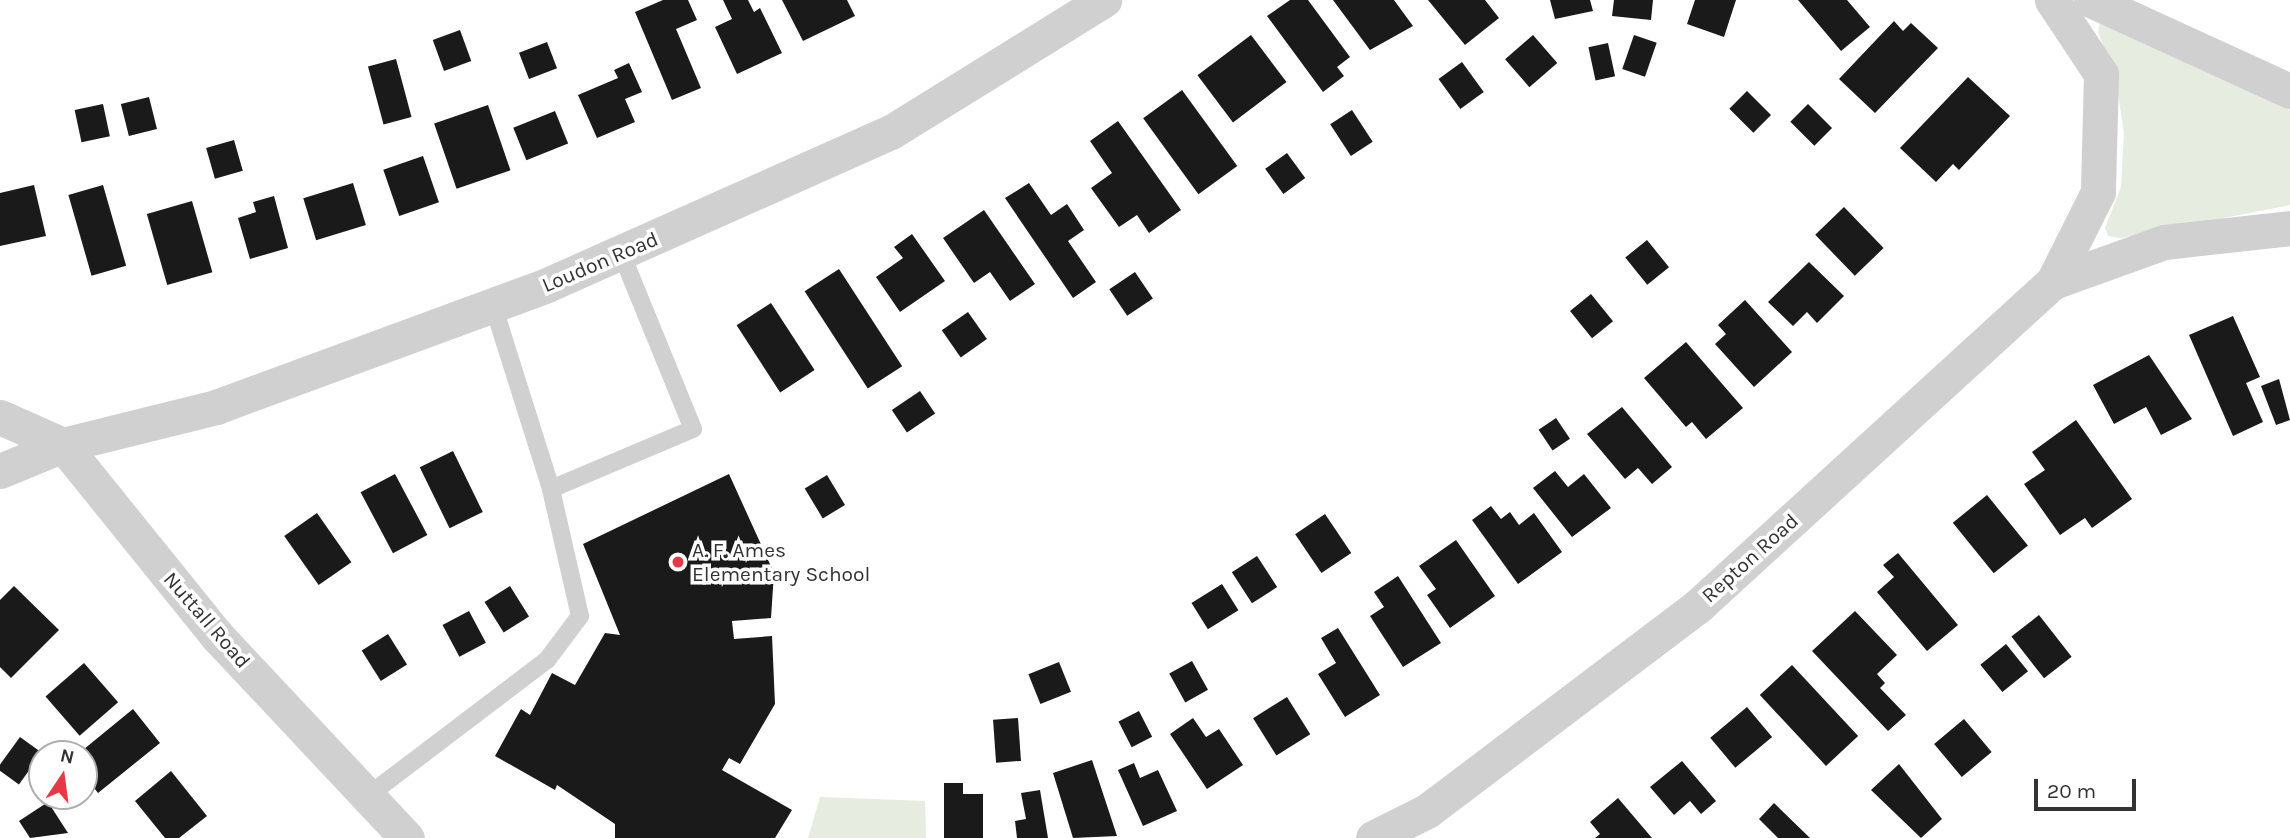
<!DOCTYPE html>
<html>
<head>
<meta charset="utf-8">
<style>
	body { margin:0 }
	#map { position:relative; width:2290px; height:838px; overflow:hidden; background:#fff; font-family:Karla,sans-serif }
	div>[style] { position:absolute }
	.green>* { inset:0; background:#e6ecdf }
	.building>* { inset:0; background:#1a1a1a; transform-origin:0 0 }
	.service>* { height:18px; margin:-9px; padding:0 9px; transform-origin:9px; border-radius:9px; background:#d0d0d0 }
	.minor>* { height:35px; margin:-17.5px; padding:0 17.5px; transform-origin:17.5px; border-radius:17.5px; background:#d0d0d0 }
	.dots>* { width:19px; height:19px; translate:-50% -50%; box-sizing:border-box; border:4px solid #fff; border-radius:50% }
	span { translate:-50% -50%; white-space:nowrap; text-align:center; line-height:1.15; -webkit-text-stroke:7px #fff; paint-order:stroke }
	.street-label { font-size:21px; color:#333 }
	.poi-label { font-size:21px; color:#333 }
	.left { translate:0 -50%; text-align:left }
	.north { position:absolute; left:28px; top:740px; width:70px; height:70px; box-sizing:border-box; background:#fff; border:2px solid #adadad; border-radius:50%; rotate:13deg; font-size:19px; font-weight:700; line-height:28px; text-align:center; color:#333 }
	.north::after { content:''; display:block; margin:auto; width:24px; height:32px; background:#e63946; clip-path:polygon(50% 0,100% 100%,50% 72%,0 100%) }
	.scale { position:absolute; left:2034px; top:779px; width:102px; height:32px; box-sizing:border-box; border:4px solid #333; border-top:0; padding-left:9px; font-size:21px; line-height:24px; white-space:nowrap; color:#333; -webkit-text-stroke:5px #fff; paint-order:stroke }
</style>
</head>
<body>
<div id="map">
	<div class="green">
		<i style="clip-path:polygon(2100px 22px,2290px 110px,2290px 205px,2121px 238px,2108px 236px,2105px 228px,2121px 187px,2124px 132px,2115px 76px,2098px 32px)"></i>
		<i style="clip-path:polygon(820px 797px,925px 801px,926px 838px,808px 838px)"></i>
	</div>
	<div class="building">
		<i style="clip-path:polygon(663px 0,688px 0,697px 20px,676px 29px,701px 88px,672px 100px,635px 12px)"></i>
		<i style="clip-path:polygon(723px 0,748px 0,754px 12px,760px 8px,782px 53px,737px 74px,715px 27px,732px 19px)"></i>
		<i style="clip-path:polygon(782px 0,847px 0,855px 16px,803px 41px)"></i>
		<i style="clip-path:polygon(1290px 0,1308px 0,1350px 57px,1337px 67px,1344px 76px,1323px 92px,1267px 16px)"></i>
		<i style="clip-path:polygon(1333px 0,1394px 0,1413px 26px,1370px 50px)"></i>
		<i style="clip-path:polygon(1428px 0,1485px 0,1499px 18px,1465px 45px)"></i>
		<i style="clip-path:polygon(1550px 0,1590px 0,1593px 11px,1555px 19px)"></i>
		<i style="clip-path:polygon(1614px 0,1653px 0,1651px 20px,1612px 16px)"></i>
		<i style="clip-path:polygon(1695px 0,1736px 0,1724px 37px,1687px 24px)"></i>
		<i style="clip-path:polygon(1798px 0,1847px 0,1870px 27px,1841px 51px)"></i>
		<i style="clip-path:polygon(1894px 21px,1903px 31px,1911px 23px,1938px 48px,1875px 113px,1839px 79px)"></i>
		<i style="left:460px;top:30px;width:33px;height:29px;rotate:70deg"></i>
		<i style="left:1251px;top:35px;width:59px;height:67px;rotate:53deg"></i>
		<i style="left:1533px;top:35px;width:37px;height:37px;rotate:49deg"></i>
		<i style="left:1634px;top:35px;width:24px;height:36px;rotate:19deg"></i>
		<i style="left:547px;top:42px;width:28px;height:30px;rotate:69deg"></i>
		<i style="left:1608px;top:43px;width:34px;height:20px;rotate:78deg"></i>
		<i style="left:396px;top:59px;width:60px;height:29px;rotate:75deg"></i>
		<i style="left:1462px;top:62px;width:37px;height:29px;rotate:54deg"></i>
		<i style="clip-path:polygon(629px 63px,642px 92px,625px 99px,635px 122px,597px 138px,578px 95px,618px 78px,614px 70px)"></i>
		<i style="clip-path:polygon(1968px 77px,2010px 116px,1959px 170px,1953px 164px,1936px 182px,1900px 148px)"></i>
		<i style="left:1182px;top:90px;width:94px;height:48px;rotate:54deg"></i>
		<i style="left:1747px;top:91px;width:34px;height:25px;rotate:45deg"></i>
		<i style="left:149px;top:97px;width:33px;height:29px;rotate:76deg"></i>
		<i style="left:103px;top:104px;width:33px;height:29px;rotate:78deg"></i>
		<i style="left:1808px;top:104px;width:34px;height:25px;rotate:45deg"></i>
		<i style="left:488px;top:105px;width:69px;height:57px;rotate:71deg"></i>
		<i style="left:1352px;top:110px;width:38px;height:26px;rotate:57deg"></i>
		<i style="left:555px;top:111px;width:35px;height:45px;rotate:68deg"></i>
		<i style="clip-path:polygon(1118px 121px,1181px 210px,1149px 233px,1137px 215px,1119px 227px,1091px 188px,1112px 173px,1090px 141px)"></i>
		<i style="left:234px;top:140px;width:32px;height:29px;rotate:74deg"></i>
		<i style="left:1287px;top:153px;width:31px;height:27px;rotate:54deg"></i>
		<i style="left:423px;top:156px;width:49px;height:42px;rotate:71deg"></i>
		<i style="left:353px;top:183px;width:44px;height:52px;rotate:73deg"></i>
		<i style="clip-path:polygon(1029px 183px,1051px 215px,1067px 204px,1084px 230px,1068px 241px,1096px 282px,1073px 298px,1005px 198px)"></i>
		<i style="clip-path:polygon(34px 185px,46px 236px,0 246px,0 193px)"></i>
		<i style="left:103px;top:185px;width:84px;height:36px;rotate:74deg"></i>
		<i style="clip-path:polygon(274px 196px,288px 248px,250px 259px,238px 218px,256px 212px,253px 202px)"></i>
		<i style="left:192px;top:201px;width:74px;height:47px;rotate:74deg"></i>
		<i style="left:1844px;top:207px;width:57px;height:40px;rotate:46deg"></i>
		<i style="clip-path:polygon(984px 210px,1035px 284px,1010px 301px,990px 272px,974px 283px,943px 238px)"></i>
		<i style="clip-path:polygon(912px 234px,945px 281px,900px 312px,876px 277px,903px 258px,894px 247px)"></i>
		<i style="left:1647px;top:240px;width:35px;height:28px;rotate:51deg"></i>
		<i style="clip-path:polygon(1809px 262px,1844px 296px,1817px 323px,1807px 312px,1793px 326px,1768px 302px)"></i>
		<i style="left:839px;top:269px;width:116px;height:41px;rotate:57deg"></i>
		<i style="left:1135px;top:272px;width:32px;height:31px;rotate:56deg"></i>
		<i style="left:1591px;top:294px;width:35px;height:27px;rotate:51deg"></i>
		<i style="clip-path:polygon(1745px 300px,1792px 352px,1754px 387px,1715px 344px,1726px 334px,1718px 325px)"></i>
		<i style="left:771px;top:303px;width:80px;height:41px;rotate:57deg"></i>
		<i style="left:968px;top:312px;width:33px;height:32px;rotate:55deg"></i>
		<i style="clip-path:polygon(2233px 316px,2260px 377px,2246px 383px,2263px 422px,2233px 436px,2189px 335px)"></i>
		<i style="clip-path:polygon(1686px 342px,1743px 408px,1706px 439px,1692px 422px,1686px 427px,1644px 378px)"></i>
		<i style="clip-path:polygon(2149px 355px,2192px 419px,2161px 435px,2146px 407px,2114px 424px,2093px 385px)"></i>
		<i style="clip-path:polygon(2279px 379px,2290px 420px,2276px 425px,2261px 386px)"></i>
		<i style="left:920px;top:391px;width:27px;height:34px;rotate:56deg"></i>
		<i style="clip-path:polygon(1622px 407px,1672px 467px,1652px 484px,1638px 468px,1625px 479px,1587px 434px)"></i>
		<i style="left:1556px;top:418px;width:25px;height:21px;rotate:56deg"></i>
		<i style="clip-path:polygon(2076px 420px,2132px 499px,2092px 528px,2085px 518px,2060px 535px,2024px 484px,2045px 470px,2032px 452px)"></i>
		<i style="left:453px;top:451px;width:68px;height:37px;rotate:64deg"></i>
		<i style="clip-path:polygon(1555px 471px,1568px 487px,1584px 474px,1611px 508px,1572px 537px,1533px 488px)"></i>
		<i style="left:395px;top:474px;width:69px;height:39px;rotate:62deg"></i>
		<i style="clip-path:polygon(729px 474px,774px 573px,771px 618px,732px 621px,734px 639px,772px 636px,775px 704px,740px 764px,729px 758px,722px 770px,792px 810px,775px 838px,615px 838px,615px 824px,557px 785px,555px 790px,495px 756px,521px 709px,530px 715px,552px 673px,575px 685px,605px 633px,620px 635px,583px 544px)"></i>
		<i style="left:827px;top:475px;width:35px;height:26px;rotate:59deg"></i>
		<i style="left:1987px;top:495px;width:65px;height:44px;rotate:51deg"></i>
		<i style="clip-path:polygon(1491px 506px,1501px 519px,1510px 512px,1519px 525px,1534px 513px,1562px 552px,1518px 584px,1472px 520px)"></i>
		<i style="left:317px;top:513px;width:60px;height:40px;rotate:55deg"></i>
		<i style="left:1325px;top:514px;width:47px;height:36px;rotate:56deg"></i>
		<i style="clip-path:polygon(1456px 540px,1495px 596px,1450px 628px,1427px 595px,1436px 589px,1419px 566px)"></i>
		<i style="clip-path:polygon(1898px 553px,1958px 625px,1927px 651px,1877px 592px,1894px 577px,1883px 565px)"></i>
		<i style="left:1257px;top:556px;width:37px;height:30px;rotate:57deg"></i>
		<i style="clip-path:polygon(1398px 576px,1441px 643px,1403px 667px,1370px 616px,1384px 607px,1374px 592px)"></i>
		<i style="left:1222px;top:584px;width:31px;height:36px;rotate:58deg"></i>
		<i style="clip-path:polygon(14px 586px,59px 630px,11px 678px,0 667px,0 600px)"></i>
		<i style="left:510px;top:586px;width:36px;height:30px;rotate:58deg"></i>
		<i style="left:469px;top:611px;width:36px;height:30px;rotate:62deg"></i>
		<i style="clip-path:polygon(1855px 611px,1897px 655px,1877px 674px,1885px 683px,1880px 688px,1906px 715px,1888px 731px,1812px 651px)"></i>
		<i style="left:2039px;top:615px;width:53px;height:35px;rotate:52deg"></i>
		<i style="clip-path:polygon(1338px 628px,1380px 695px,1345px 717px,1318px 674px,1336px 663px,1321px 638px)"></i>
		<i style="left:388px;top:634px;width:36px;height:31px;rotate:58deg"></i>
		<i style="left:2006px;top:644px;width:35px;height:33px;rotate:51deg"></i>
		<i style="left:1192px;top:661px;width:33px;height:26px;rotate:61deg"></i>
		<i style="left:1059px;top:662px;width:32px;height:33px;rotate:68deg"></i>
		<i style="left:84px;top:663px;width:52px;height:51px;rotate:49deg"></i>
		<i style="left:1792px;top:665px;width:97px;height:44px;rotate:47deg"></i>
		<i style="left:1287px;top:697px;width:44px;height:40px;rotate:58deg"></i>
		<i style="left:1747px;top:707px;width:39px;height:48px;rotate:50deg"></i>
		<i style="clip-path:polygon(133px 709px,160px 743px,98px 793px,84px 775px,84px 754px,78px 754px)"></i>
		<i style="left:1139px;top:711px;width:29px;height:23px;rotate:63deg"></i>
		<i style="left:1018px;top:718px;width:43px;height:25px;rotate:86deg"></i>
		<i style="clip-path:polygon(1193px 718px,1206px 737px,1219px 729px,1243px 765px,1207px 789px,1170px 734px)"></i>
		<i style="left:1964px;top:719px;width:43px;height:39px;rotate:50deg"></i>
		<i style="left:20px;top:737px;width:27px;height:39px;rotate:36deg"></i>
		<i style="clip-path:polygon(1092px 760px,1117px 836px,1073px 838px,1053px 773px)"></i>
		<i style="clip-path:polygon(1682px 761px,1716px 801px,1701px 814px,1690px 801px,1674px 815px,1650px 787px)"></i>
		<i style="clip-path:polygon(1134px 763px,1140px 778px,1158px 770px,1177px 811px,1143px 826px,1118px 770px)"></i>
		<i style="clip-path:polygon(1899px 764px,1942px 819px,1921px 838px,1871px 790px)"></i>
		<i style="clip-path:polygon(171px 771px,207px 816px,179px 838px,165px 838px,135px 801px)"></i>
		<i style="clip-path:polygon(944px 783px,963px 783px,963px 794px,983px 794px,983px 838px,944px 838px)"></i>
		<i style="clip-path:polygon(1040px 790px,1048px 838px,1017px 838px,1015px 821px,1026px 819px,1021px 793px)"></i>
		<i style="clip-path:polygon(1618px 798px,1652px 838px,1595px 838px,1600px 834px,1590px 822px)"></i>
		<i style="clip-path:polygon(48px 802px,68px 833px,30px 838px,19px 821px)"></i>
		<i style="clip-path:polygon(1774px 803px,1810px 838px,1778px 838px,1759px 819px)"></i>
	</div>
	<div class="service">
		<i style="left:493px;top:305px;width:193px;rotate:72.5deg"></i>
		<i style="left:551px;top:489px;width:154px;rotate:-22.9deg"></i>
		<i style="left:693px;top:429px;width:190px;rotate:-112.2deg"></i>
		<i style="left:369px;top:795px;width:223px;rotate:-37.2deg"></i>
		<i style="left:547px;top:660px;width:55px;rotate:-53.1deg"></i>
		<i style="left:580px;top:616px;width:130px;rotate:-102.9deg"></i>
	</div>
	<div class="minor">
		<i style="left:2052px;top:0;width:89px;rotate:56.5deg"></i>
		<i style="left:2101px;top:74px;width:118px;rotate:91.5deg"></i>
		<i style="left:2098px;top:192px;width:101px;rotate:116.6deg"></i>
		<i style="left:2091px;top:0;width:219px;rotate:24.6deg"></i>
		<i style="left:0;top:417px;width:69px;rotate:24deg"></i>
		<i style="left:63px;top:445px;width:247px;rotate:51.1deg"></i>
		<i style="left:218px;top:637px;width:276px;rotate:46.8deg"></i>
		<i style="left:0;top:471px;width:68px;rotate:-22.4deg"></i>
		<i style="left:63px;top:445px;width:158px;rotate:-13.9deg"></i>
		<i style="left:216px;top:407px;width:353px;rotate:-20.2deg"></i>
		<i style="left:547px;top:285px;width:376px;rotate:-24deg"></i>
		<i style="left:891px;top:132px;width:251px;rotate:-31.8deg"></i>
		<i style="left:1373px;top:838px;width:60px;rotate:-26.6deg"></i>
		<i style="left:1427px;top:811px;width:341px;rotate:-37.1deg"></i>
		<i style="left:1699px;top:605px;width:479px;rotate:-42.4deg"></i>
		<i style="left:2053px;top:282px;width:118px;rotate:-19.8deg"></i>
		<i style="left:2164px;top:242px;width:127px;rotate:-6.3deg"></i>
	</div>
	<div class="dots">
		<i style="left:678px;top:562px;background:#e63946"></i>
	</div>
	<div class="street-label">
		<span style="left:600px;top:262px;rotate:-23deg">Loudon Road</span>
		<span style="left:1750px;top:558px;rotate:-42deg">Repton Road</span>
		<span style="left:207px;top:620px;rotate:49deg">Nuttall Road</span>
	</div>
	<div class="poi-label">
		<span class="left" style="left:692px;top:562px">A. F. Ames<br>Elementary School</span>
	</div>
	<div class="north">N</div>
	<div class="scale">20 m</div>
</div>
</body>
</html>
